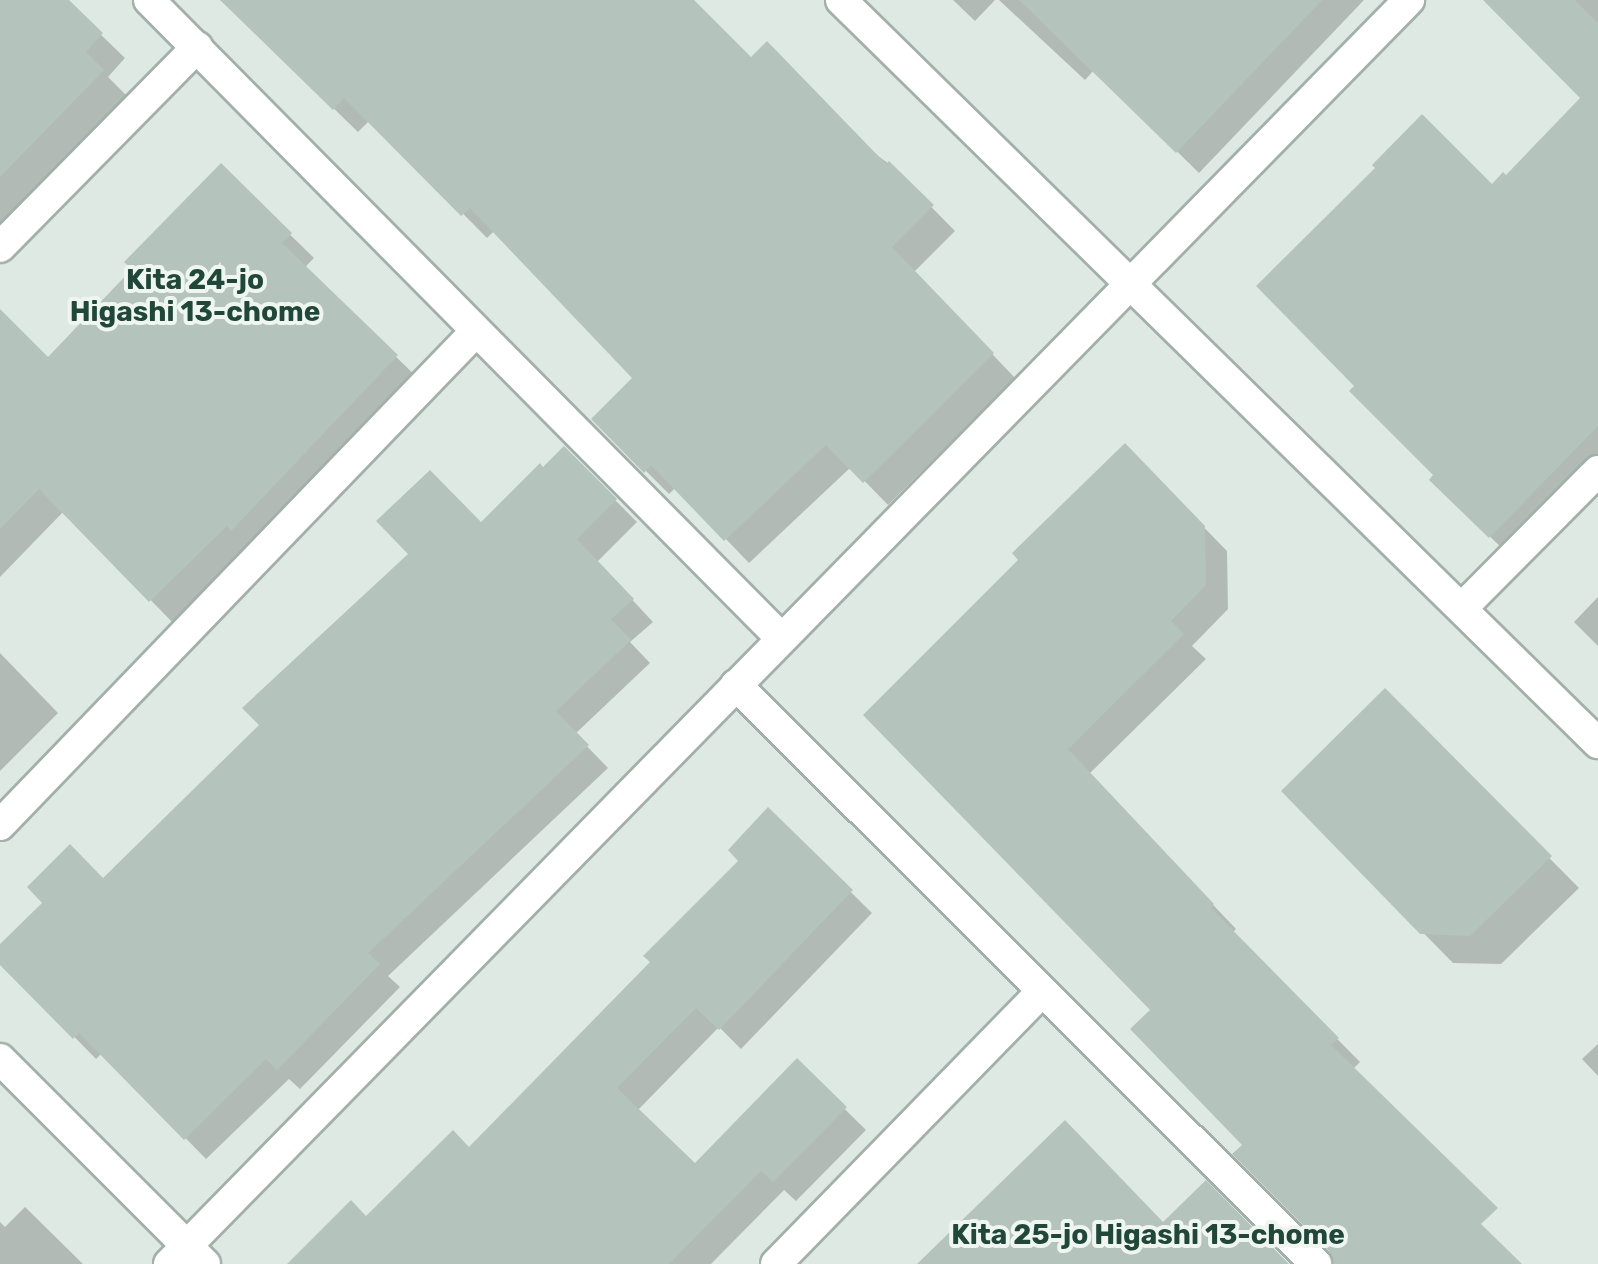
<!DOCTYPE html>
<html>
<head>
<meta charset="utf-8">
<style>
	body { margin:0 }
	#map { position:relative; width:1598px; height:1264px; overflow:hidden; background:#dfe9e4; font-family:Rubik,sans-serif }
	div>[style] { position:absolute }
	.shadow>* { inset:0; background:#0003 }
	.building>* { inset:0; background:#b5c3bd }
	.roads { filter:drop-shadow(2px 0 #a3b0aa) drop-shadow(-2px 0 #a3b0aa) drop-shadow(0 2px #a3b0aa) drop-shadow(0 -2px #a3b0aa) }
	.minor>* { height:30px; margin:-15px; padding:0 15px; transform-origin:15px; border-radius:15px; background:#fff }
	span { translate:-50% -50%; white-space:nowrap; text-align:center; line-height:1.15; -webkit-text-stroke:8px #eff6f2; paint-order:stroke }
	.neighbourhood-label { font-size:28px; color:#21473b; font-weight:700 }
</style>
</head>
<body>
<div id="map">
	<div class="shadow">
		<i style="clip-path:polygon(0 0,65px 0,125px 58px,108px 77px,126px 95px,0 227px)"></i>
		<i style="clip-path:polygon(222px 0,691px 0,751px 61px,889px 164px,955px 231px,914px 272px,1015px 378px,888px 505px,851px 467px,749px 563px,676px 487px,669px 494px,594px 419px,635px 378px,495px 230px,487px 238px,370px 120px,358px 132px)"></i>
		<i style="clip-path:polygon(953px 0,995px 0,975px 21px)"></i>
		<i style="clip-path:polygon(999px 0,1364px 0,1199px 173px,1094px 70px,1085px 80px)"></i>
		<i style="clip-path:polygon(1529px 0,1598px 0,1598px 467px,1511px 557px,1432px 480px,1492px 188px,1506px 179px,1583px 98px)"></i>
		<i style="clip-path:polygon(221px 167px,314px 258px,304px 268px,420px 380px,174px 624px,64px 511px,0 577px,0 312px,48px 361px,136px 269px)"></i>
		<i style="clip-path:polygon(1125px 447px,1227px 551px,1228px 609px,1192px 646px,1206px 659px,1089px 774px,1236px 929px,1232px 933px,1360px 1062px,1352px 1070px,1348px 1264px,1154px 1010px,866px 715px,1021px 560px)"></i>
		<i style="clip-path:polygon(564px 449px,637px 522px,597px 562px,653px 622px,630px 642px,650px 663px,575px 734px,608px 768px,388px 976px,400px 987px,300px 1089px,289px 1079px,206px 1159px,102px 1053px,96px 1059px,0 961px,0 948px,104px 881px)"></i>
		<i style="clip-path:polygon(1598px 597px,1598px 646px,1574px 622px)"></i>
		<i style="clip-path:polygon(0 653px,58px 713px,0 771px)"></i>
		<i style="clip-path:polygon(1385px 692px,1579px 888px,1501px 964px,1453px 963px,1284px 791px)"></i>
		<i style="clip-path:polygon(769px 811px,872px 913px,741px 1049px,719px 1027px,637px 1111px,695px 1166px,797px 1062px,866px 1130px,796px 1201px,784px 1190px,711px 1264px,291px 1264px,470px 1150px,654px 962px,742px 861px)"></i>
		<i style="clip-path:polygon(1598px 1044px,1598px 1076px,1582px 1059px)"></i>
		<i style="clip-path:polygon(25px 1207px,83px 1264px,0 1264px,0 1222px,5px 1227px)"></i>
	</div>
	<div class="building">
		<i style="clip-path:polygon(0 0,69px 0,103px 33px,86px 52px,104px 70px,0 177px)"></i>
		<i style="clip-path:polygon(220px 0,694px 0,751px 57px,767px 41px,886px 164px,889px 161px,934px 205px,892px 247px,994px 353px,863px 483px,826px 445px,724px 541px,651px 465px,644px 473px,591px 419px,632px 378px,470px 208px,461px 216px,344px 98px,333px 110px)"></i>
		<i style="clip-path:polygon(1019px 0,1322px 0,1176px 153px)"></i>
		<i style="clip-path:polygon(1483px 0,1575px 0,1598px 23px,1598px 426px,1489px 538px,1429px 480px,1433px 475px,1349px 391px,1354px 386px,1256px 286px,1375px 168px,1372px 165px,1422px 114px,1492px 184px,1503px 172px,1506px 175px,1580px 98px)"></i>
		<i style="clip-path:polygon(221px 163px,292px 233px,282px 243px,398px 355px,231px 531px,227px 526px,149px 602px,39px 489px,0 529px,0 309px,48px 357px,132px 269px,124px 262px)"></i>
		<i style="clip-path:polygon(1125px 443px,1205px 526px,1206px 585px,1171px 621px,1184px 634px,1068px 749px,1214px 904px,1211px 908px,1339px 1038px,1331px 1045px,1498px 1208px,1481px 1224px,1522px 1264px,1334px 1264px,1329px 1251px,1232px 1154px,1242px 1145px,1130px 1029px,1150px 1010px,863px 715px,1018px 560px,1012px 553px)"></i>
		<i style="clip-path:polygon(564px 446px,617px 499px,577px 539px,634px 599px,611px 619px,631px 640px,556px 711px,589px 745px,368px 953px,380px 964px,277px 1070px,266px 1059px,184px 1140px,79px 1033px,73px 1039px,0 965px,0 944px,42px 903px,27px 887px,70px 844px,103px 878px,259px 725px,242px 708px,408px 554px,376px 521px,430px 470px,481px 522px,540px 463px,543px 467px)"></i>
		<i style="clip-path:polygon(1385px 688px,1552px 856px,1470px 936px,1420px 934px,1281px 791px)"></i>
		<i style="clip-path:polygon(768px 807px,853px 890px,719px 1030px,696px 1008px,617px 1088px,695px 1163px,797px 1058px,847px 1107px,773px 1182px,761px 1171px,669px 1264px,287px 1264px,351px 1200px,366px 1216px,453px 1130px,469px 1147px,650px 962px,643px 956px,738px 861px,728px 850px)"></i>
		<i style="clip-path:polygon(1065px 1120px,1163px 1222px,1206px 1180px,1289px 1264px,917px 1264px)"></i>
	</div>
	<div class="roads">
		<div class="minor">
			<i style="left:149px;top:0;width:899px;rotate:45.27deg"></i>
			<i style="left:841px;top:0;width:1061px;rotate:44.47deg"></i>
			<i style="left:0;top:247px;width:281px;rotate:-45.4deg"></i>
			<i style="left:1462px;top:608px;width:193px;rotate:-45.2deg"></i>
			<i style="left:736px;top:685px;width:820px;rotate:44.95deg"></i>
			<i style="left:0;top:825px;width:686px;rotate:-46.06deg"></i>
			<i style="left:0;top:1059px;width:290px;rotate:45deg"></i>
			<i style="left:169px;top:1264px;width:1771px;rotate:-45.55deg"></i>
			<i style="left:776px;top:1264px;width:381px;rotate:-45.7deg"></i>
		</div>
	</div>
	<div class="neighbourhood-label">
		<span style="left:195px;top:296px">Kita 24-jo<br>Higashi 13-chome</span>
		<span style="left:1148px;top:1235px">Kita 25-jo Higashi 13-chome</span>
	</div>
</div>
</body>
</html>
